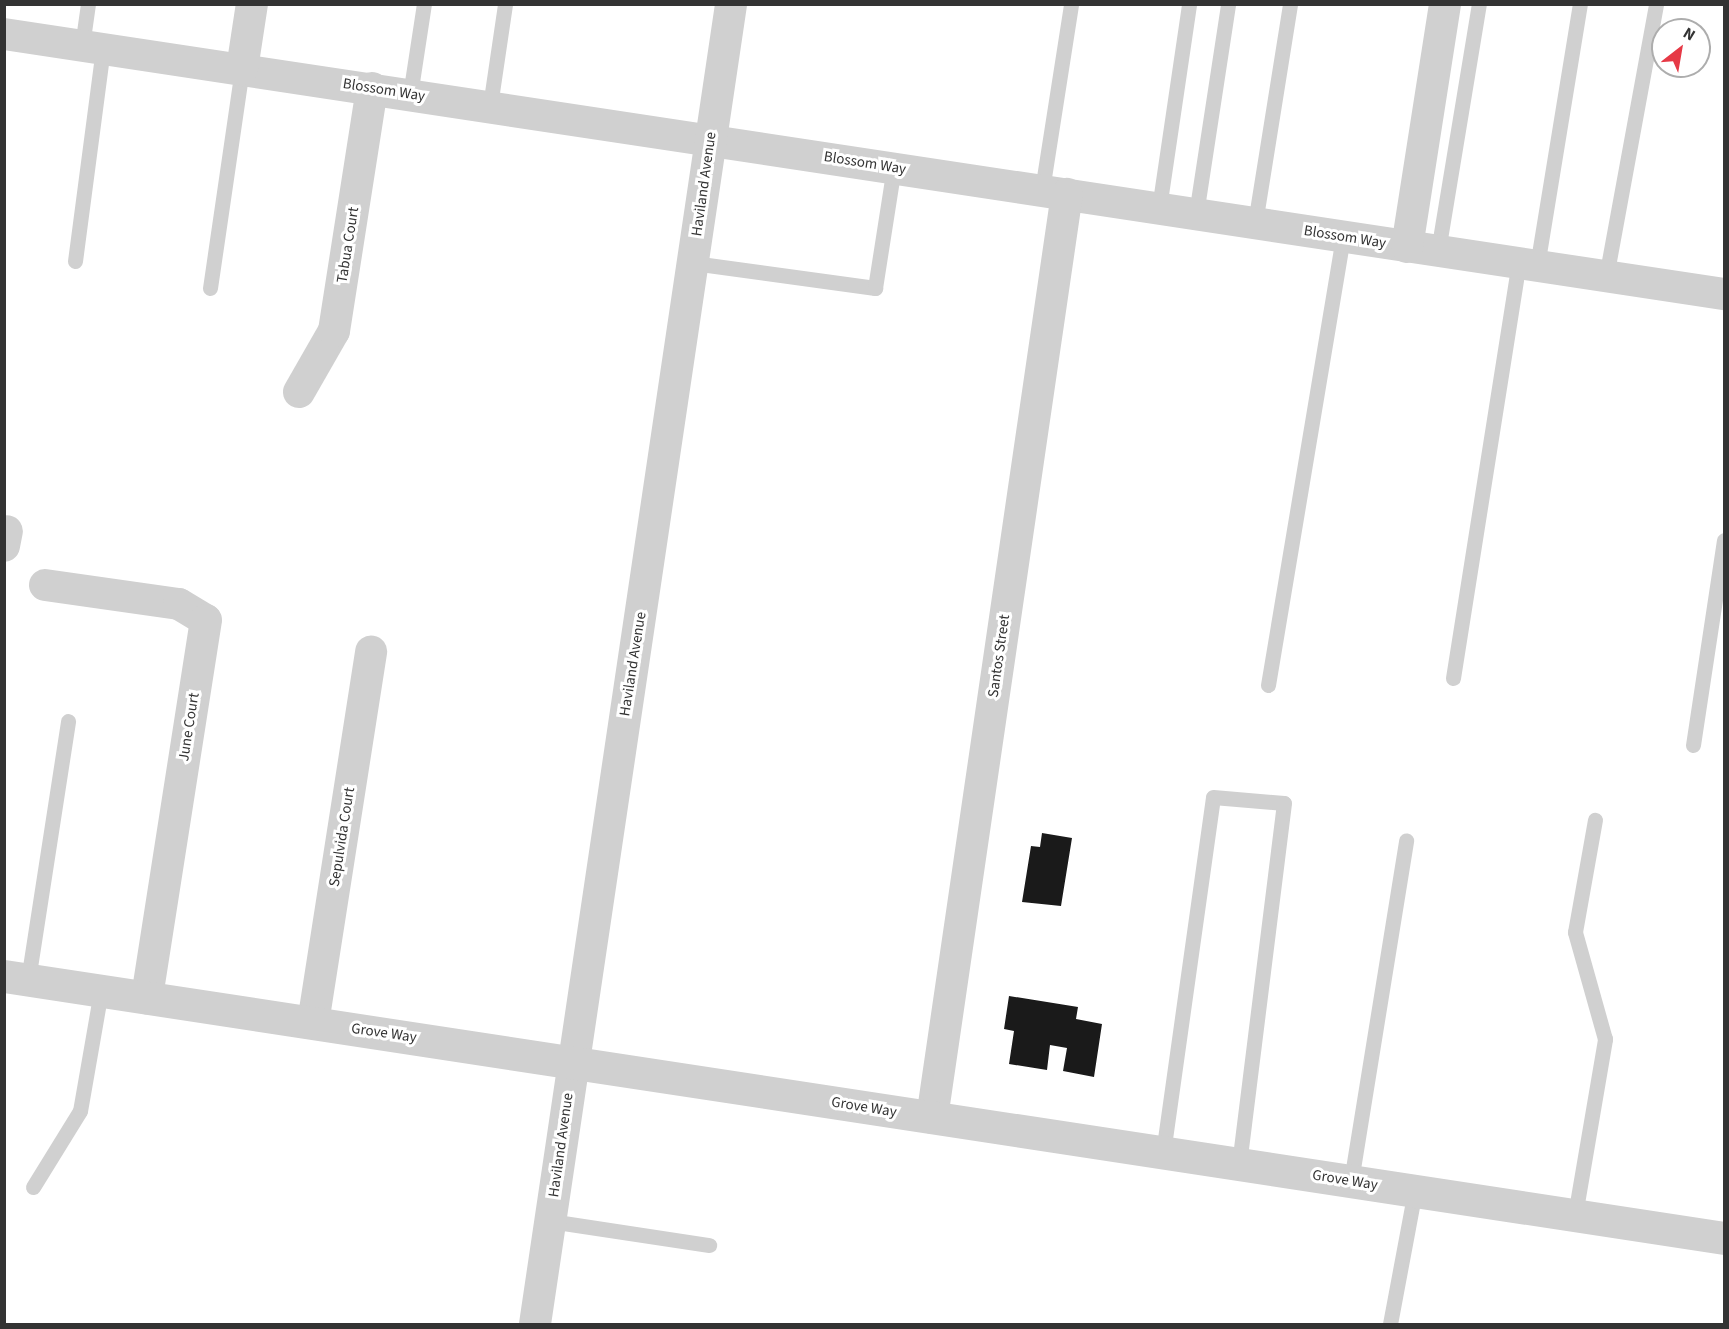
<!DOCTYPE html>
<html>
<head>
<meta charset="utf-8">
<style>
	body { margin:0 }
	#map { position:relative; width:1729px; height:1329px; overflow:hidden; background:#fff; font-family:"Source Sans 3",sans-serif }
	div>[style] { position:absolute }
	.building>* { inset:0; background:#1a1a1a }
	.service>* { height:15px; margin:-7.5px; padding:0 7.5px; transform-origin:7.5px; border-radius:7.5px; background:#d0d0d0 }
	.minor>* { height:32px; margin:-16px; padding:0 16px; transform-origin:16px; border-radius:16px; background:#d0d0d0 }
	.tertiary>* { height:33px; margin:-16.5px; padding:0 16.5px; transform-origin:16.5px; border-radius:16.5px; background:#d0d0d0 }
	span { translate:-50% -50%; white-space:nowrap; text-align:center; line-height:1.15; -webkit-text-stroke:6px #fff; paint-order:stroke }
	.street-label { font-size:15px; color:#333 }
	.frame { position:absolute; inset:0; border:6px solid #333; pointer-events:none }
	.north { position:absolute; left:1651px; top:18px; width:60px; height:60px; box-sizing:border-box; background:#fff; border:2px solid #adadad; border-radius:50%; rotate:31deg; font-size:16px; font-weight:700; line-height:24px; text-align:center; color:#333 }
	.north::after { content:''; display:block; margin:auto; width:21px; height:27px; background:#e63946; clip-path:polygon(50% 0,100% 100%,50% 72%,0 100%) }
</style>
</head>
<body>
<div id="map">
	<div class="building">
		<i style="clip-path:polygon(1042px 833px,1072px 838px,1061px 906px,1022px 902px,1031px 846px,1040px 847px)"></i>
		<i style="clip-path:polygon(1009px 996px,1078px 1007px,1076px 1019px,1102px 1024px,1094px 1077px,1063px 1071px,1067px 1048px,1050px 1045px,1047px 1070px,1009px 1064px,1014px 1031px,1004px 1029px)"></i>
	</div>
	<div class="service">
		<i style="left:82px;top:46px;width:42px;rotate:-81.9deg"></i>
		<i style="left:410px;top:95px;width:92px;rotate:-81.3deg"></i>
		<i style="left:490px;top:106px;width:103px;rotate:-81.6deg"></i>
		<i style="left:1042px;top:190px;width:188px;rotate:-81.1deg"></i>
		<i style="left:1159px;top:208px;width:206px;rotate:-81.6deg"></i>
		<i style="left:1196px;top:214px;width:212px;rotate:-81.3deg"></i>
		<i style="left:1255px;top:223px;width:222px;rotate:-80.9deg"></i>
		<i style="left:1438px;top:251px;width:250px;rotate:-80.6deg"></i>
		<i style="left:75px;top:261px;width:214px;rotate:-82.5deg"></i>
		<i style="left:693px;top:263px;width:184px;rotate:7.8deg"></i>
		<i style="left:875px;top:288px;width:122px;rotate:-81.1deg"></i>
		<i style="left:1537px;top:266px;width:266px;rotate:-80.7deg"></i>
		<i style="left:1606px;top:277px;width:278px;rotate:-79.6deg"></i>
		<i style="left:210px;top:288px;width:221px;rotate:-81.7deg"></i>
		<i style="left:1453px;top:678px;width:420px;rotate:-81deg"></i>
		<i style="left:1268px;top:685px;width:454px;rotate:-80.5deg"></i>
		<i style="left:1693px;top:745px;width:207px;rotate:-81.4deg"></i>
		<i style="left:28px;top:980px;width:262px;rotate:-81.2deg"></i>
		<i style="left:1163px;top:1153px;width:359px;rotate:-82deg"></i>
		<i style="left:1213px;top:797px;width:71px;rotate:4.8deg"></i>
		<i style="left:1284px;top:803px;width:364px;rotate:97.1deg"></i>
		<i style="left:1351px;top:1181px;width:345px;rotate:-80.8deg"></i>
		<i style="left:33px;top:1187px;width:89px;rotate:-58.3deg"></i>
		<i style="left:80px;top:1111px;width:122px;rotate:-80.1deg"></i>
		<i style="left:1575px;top:1215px;width:179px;rotate:-80.3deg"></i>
		<i style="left:1605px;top:1039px;width:111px;rotate:-105.7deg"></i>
		<i style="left:1575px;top:932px;width:114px;rotate:-79.9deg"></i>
		<i style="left:550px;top:1221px;width:161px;rotate:8.6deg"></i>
		<i style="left:1390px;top:1324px;width:135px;rotate:-79.4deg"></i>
	</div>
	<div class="minor">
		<i style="left:4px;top:34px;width:1740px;rotate:8.6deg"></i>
		<i style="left:242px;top:69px;width:66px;rotate:-81.3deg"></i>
		<i style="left:1407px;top:247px;width:246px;rotate:-81.1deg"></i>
		<i style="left:299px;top:392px;width:70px;rotate:-60.2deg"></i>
		<i style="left:334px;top:331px;width:246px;rotate:-81.1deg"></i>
		<i style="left:4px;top:546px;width:15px;rotate:-79deg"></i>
		<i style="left:45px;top:585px;width:135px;rotate:8.1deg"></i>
		<i style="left:179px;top:604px;width:31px;rotate:31deg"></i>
		<i style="left:206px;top:620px;width:383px;rotate:98.9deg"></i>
		<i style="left:313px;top:1023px;width:376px;rotate:-81.1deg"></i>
		<i style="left:932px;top:1118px;width:934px;rotate:-81.69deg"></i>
		<i style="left:535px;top:1324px;width:1334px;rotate:-81.55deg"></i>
	</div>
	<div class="tertiary">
		<i style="left:4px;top:976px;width:1740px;rotate:8.66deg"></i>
	</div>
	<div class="street-label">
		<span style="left:384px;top:90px;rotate:9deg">Blossom Way</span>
		<span style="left:865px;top:163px;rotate:9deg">Blossom Way</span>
		<span style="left:704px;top:184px;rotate:-82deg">Haviland Avenue</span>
		<span style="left:1345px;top:237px;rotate:9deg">Blossom Way</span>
		<span style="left:348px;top:245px;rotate:-81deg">Tabua Court</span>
		<span style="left:999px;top:656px;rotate:-82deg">Santos Street</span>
		<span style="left:633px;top:664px;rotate:-81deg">Haviland Avenue</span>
		<span style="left:189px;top:727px;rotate:-81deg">June Court</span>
		<span style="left:342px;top:837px;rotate:-81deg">Sepulvida Court</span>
		<span style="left:384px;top:1033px;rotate:8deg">Grove Way</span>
		<span style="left:864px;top:1107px;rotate:9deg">Grove Way</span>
		<span style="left:561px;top:1145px;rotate:-82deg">Haviland Avenue</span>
		<span style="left:1345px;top:1180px;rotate:9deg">Grove Way</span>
	</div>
	<div class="frame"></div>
	<div class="north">N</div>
</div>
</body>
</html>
